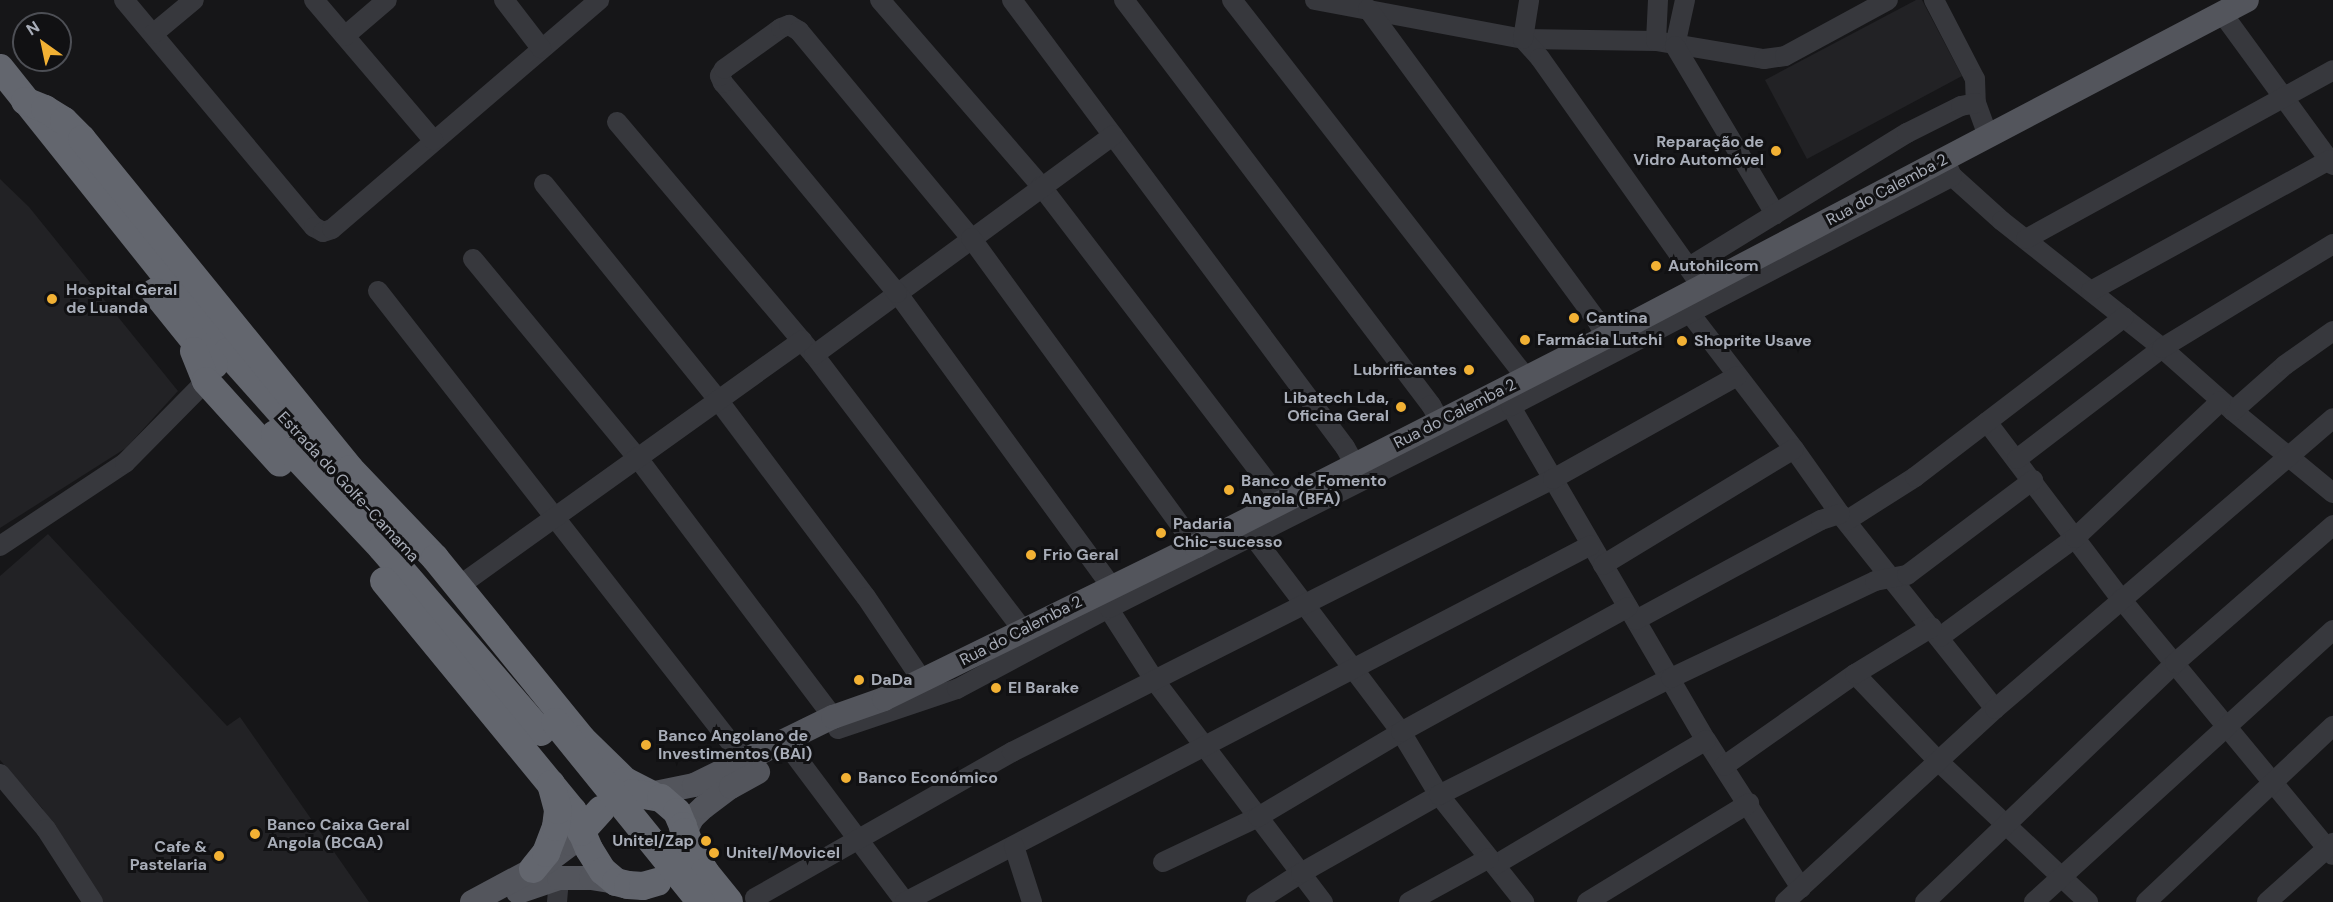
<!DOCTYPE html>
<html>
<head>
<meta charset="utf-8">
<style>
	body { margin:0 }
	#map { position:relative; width:2333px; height:902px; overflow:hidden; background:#161618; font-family:"DM Sans",sans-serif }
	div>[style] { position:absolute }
	.built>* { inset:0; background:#222225 }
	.minor>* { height:20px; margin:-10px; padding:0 10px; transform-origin:10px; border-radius:10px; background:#37383d }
	.major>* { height:24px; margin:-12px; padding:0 12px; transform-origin:12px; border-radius:12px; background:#53555c }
	.highway>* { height:28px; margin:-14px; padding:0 14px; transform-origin:14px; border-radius:14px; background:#63666e }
	.highway-bridge>* { height:28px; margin:-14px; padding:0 14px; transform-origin:14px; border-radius:14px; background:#63666e }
	.dots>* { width:16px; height:16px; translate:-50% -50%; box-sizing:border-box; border:3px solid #111113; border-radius:50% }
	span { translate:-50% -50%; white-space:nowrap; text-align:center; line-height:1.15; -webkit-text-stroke:6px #111113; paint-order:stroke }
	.poi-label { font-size:16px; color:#a8adb8; font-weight:700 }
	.right { translate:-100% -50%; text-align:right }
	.left { translate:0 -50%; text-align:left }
	.street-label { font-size:16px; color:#a8adb8 }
	.north { position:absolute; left:12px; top:12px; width:60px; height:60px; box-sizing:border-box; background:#111113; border:2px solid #4d4f55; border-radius:50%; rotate:327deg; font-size:16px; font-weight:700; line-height:24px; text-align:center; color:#a8adb8 }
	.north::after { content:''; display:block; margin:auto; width:21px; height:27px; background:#f2b134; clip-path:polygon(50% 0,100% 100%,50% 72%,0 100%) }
</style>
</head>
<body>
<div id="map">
	<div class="built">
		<i style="clip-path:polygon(1916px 0,1922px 0,1962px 76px,1807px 159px,1765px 80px)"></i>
		<i style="clip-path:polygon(0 179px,29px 207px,178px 391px,126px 448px,0 528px)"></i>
		<i style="clip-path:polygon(48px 534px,227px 726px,240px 717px,369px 902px,99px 902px,42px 808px,0 760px,0 576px)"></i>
	</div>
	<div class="minor">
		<i style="left:124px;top:0;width:296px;rotate:50.1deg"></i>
		<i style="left:314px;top:227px;width:10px;rotate:29deg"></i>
		<i style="left:323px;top:232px;width:9px;rotate:-18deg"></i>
		<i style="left:332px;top:229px;width:352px;rotate:-40.6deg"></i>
		<i style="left:314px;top:0;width:184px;rotate:49.6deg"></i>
		<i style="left:504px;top:0;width:61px;rotate:52.4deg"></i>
		<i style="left:880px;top:0;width:246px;rotate:49.1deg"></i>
		<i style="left:1041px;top:186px;width:377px;rotate:52.6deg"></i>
		<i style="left:1270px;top:485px;width:21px;rotate:61deg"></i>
		<i style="left:1012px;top:0;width:557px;rotate:53.32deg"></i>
		<i style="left:1345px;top:447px;width:21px;rotate:61deg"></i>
		<i style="left:1124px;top:0;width:508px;rotate:52.84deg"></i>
		<i style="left:1431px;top:405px;width:18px;rotate:61deg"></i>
		<i style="left:1232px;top:0;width:478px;rotate:52.1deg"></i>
		<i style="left:1315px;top:0;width:212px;rotate:10.6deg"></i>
		<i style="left:1523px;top:39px;width:133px;rotate:0.9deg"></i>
		<i style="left:1656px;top:41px;width:109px;rotate:9.5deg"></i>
		<i style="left:1764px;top:59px;width:21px;rotate:-8deg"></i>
		<i style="left:1785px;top:56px;width:117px;rotate:-28.5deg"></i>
		<i style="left:1685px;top:0;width:47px;rotate:102.3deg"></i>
		<i style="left:1675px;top:46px;width:196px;rotate:59.2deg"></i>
		<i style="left:1934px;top:0;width:89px;rotate:62.6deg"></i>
		<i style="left:1975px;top:79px;width:24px;rotate:88deg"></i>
		<i style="left:1976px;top:103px;width:35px;rotate:70deg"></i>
		<i style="left:1368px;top:9px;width:385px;rotate:53.7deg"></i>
		<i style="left:1596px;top:319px;width:21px;rotate:61deg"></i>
		<i style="left:2222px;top:13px;width:188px;rotate:53.9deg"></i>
		<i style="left:153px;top:34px;width:53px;rotate:-39.7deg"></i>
		<i style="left:345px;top:36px;width:55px;rotate:-40.6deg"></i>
		<i style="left:1523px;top:39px;width:25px;rotate:48deg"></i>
		<i style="left:1540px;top:58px;width:268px;rotate:54.7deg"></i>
		<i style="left:1523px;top:39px;width:39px;rotate:-81deg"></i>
		<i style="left:1656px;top:41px;width:41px;rotate:-87.2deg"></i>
		<i style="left:617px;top:122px;width:305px;rotate:49.8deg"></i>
		<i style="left:814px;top:355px;width:345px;rotate:52.8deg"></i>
		<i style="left:1947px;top:165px;width:12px;rotate:66deg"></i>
		<i style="left:1952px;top:176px;width:67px;rotate:42deg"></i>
		<i style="left:2002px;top:221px;width:204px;rotate:38.4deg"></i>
		<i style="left:2162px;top:348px;width:95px;rotate:41.6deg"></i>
		<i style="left:2233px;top:411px;width:129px;rotate:39.4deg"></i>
		<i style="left:544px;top:184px;width:277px;rotate:51.1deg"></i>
		<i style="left:718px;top:400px;width:246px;rotate:53.1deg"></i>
		<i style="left:866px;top:597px;width:100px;rotate:56deg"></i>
		<i style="left:2026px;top:239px;width:350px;rotate:-28.8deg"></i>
		<i style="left:473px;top:259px;width:257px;rotate:50.4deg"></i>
		<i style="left:637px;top:457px;width:326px;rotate:53deg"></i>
		<i style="left:1689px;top:267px;width:256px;rotate:-31.6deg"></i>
		<i style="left:1907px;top:133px;width:60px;rotate:-26.6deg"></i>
		<i style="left:1961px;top:106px;width:15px;rotate:-11deg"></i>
		<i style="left:378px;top:291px;width:596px;rotate:52.02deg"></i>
		<i style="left:2091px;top:291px;width:272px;rotate:-28.8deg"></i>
		<i style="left:1682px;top:303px;width:184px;rotate:52.5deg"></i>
		<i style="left:1794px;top:449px;width:80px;rotate:54.7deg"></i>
		<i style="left:1840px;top:514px;width:249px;rotate:51.5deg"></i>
		<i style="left:814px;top:355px;width:371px;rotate:-36.3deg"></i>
		<i style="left:1504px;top:395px;width:400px;rotate:59.7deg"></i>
		<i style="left:1706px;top:740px;width:176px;rotate:57.3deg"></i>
		<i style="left:2233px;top:411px;width:69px;rotate:-41.5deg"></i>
		<i style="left:2285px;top:365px;width:59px;rotate:-35.3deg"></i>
		<i style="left:1987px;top:422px;width:222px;rotate:52.9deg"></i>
		<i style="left:2121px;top:599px;width:332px;rotate:50.4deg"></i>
		<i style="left:2017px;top:459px;width:183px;rotate:-37.4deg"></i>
		<i style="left:2162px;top:348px;width:200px;rotate:-31.3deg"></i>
		<i style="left:1846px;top:521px;width:82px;rotate:-32.5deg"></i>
		<i style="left:1915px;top:477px;width:263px;rotate:-37.4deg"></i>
		<i style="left:1246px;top:527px;width:257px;rotate:52.9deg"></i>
		<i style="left:1401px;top:732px;width:74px;rotate:58.9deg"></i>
		<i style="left:1439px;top:795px;width:137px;rotate:51.5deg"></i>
		<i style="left:0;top:546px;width:150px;rotate:-33.6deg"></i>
		<i style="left:125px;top:463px;width:115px;rotate:-45.4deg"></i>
		<i style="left:1603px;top:565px;width:223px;rotate:-31.3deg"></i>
		<i style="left:459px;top:586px;width:422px;rotate:-35.6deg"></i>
		<i style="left:1111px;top:586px;width:363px;rotate:-126.1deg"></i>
		<i style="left:897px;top:293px;width:273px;rotate:-129.6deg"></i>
		<i style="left:723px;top:83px;width:8px;rotate:-113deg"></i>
		<i style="left:720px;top:76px;width:8px;rotate:-60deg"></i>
		<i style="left:724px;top:69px;width:70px;rotate:-35.7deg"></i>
		<i style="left:781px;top:28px;width:9px;rotate:-21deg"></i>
		<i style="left:789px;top:25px;width:12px;rotate:31deg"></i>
		<i style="left:799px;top:31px;width:269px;rotate:50.3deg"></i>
		<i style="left:971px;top:238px;width:381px;rotate:53.9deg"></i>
		<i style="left:1101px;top:597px;width:100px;rotate:57.3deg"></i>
		<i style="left:1155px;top:681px;width:278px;rotate:52.8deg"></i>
		<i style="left:1636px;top:620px;width:210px;rotate:-28.4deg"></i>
		<i style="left:1821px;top:520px;width:20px;rotate:-18deg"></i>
		<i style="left:1940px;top:637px;width:167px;rotate:-36.3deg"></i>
		<i style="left:2075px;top:538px;width:200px;rotate:-43.2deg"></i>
		<i style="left:1855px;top:674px;width:120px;rotate:46.3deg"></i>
		<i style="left:1938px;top:761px;width:206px;rotate:43.2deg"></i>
		<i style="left:838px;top:729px;width:126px;rotate:-18.6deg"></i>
		<i style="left:957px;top:689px;width:172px;rotate:-28.1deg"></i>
		<i style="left:1109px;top:608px;width:450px;rotate:-26.7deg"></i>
		<i style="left:1511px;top:406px;width:497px;rotate:-27.5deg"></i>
		<i style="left:794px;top:754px;width:185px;rotate:53.1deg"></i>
		<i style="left:905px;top:902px;width:773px;rotate:-27.49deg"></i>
		<i style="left:1724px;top:766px;width:160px;rotate:-35.1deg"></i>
		<i style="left:1855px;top:674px;width:90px;rotate:-31.4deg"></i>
		<i style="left:0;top:774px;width:72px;rotate:50.1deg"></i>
		<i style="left:46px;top:829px;width:87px;rotate:57.2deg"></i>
		<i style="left:1014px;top:846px;width:59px;rotate:72.2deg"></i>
		<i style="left:1163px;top:862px;width:105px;rotate:-25.3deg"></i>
		<i style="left:1258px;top:817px;width:166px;rotate:-30.7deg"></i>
		<i style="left:1401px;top:732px;width:259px;rotate:-28.8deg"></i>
		<i style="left:1495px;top:865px;width:245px;rotate:-30.6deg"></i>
		<i style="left:755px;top:898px;width:296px;rotate:-29.6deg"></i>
		<i style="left:1012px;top:752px;width:606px;rotate:-26.78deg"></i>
		<i style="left:1553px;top:479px;width:211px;rotate:-29.2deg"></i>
		<i style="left:557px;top:902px;width:24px;rotate:-85deg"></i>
		<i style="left:1256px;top:902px;width:54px;rotate:-32.8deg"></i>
		<i style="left:1301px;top:873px;width:159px;rotate:-29.5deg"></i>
		<i style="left:1439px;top:795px;width:260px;rotate:-26.8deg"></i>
		<i style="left:1671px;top:678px;width:226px;rotate:-25.4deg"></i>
		<i style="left:1875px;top:581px;width:33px;rotate:-11deg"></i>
		<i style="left:1907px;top:575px;width:158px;rotate:-37deg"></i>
		<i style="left:1409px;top:902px;width:91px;rotate:-28.8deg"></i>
		<i style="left:1587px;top:902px;width:190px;rotate:-31.4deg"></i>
		<i style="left:1785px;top:902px;width:285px;rotate:-42.6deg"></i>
		<i style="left:1995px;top:709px;width:446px;rotate:-40.7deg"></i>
		<i style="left:1925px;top:902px;width:346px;rotate:-43.7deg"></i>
		<i style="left:2175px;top:663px;width:210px;rotate:-41.1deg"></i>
		<i style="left:2034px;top:902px;width:404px;rotate:-42.3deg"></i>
		<i style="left:2146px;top:902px;width:257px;rotate:-43.3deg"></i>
		<i style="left:2267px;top:902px;width:89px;rotate:-41.8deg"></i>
	</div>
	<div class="major">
		<i style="left:650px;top:794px;width:45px;rotate:-11.6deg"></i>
		<i style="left:694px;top:785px;width:155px;rotate:-26.1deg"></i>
		<i style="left:833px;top:717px;width:54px;rotate:-19.4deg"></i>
		<i style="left:884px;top:699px;width:347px;rotate:-26.1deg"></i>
		<i style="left:1196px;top:546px;width:460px;rotate:-27deg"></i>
		<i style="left:1606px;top:337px;width:724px;rotate:-27.73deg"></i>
		<i style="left:685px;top:832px;width:16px;rotate:-63deg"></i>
		<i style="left:692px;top:818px;width:16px;rotate:-43deg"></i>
		<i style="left:704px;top:807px;width:34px;rotate:-37deg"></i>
		<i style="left:731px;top:787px;width:31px;rotate:-29deg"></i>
		<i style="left:518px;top:892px;width:43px;rotate:-18.9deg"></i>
		<i style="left:559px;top:878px;width:32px"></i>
		<i style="left:591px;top:878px;width:25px;rotate:9deg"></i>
		<i style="left:472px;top:902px;width:85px;rotate:-28.1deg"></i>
		<i style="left:547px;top:862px;width:30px;rotate:-37deg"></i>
		<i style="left:571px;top:844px;width:16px;rotate:-50deg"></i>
	</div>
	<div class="highway">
		<i style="left:0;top:68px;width:364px;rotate:51.4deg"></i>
		<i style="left:227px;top:352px;width:123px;rotate:48.3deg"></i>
		<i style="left:25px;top:101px;width:22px;rotate:22deg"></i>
		<i style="left:45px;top:109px;width:22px;rotate:32deg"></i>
		<i style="left:64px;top:121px;width:25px;rotate:45deg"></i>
		<i style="left:82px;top:139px;width:425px;rotate:50.9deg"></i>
		<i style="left:350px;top:469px;width:123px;rotate:46.3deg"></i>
		<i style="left:435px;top:558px;width:233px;rotate:50.9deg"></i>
		<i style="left:582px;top:739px;width:60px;rotate:44.3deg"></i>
		<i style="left:625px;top:781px;width:28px;rotate:27deg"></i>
		<i style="left:155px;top:292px;width:94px;rotate:51.1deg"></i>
		<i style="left:194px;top:351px;width:32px;rotate:68deg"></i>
		<i style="left:206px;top:381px;width:110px;rotate:47.9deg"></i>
		<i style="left:275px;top:434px;width:156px;rotate:46.8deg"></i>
		<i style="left:382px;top:548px;width:243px;rotate:49.2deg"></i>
		<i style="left:384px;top:581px;width:298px;rotate:50.6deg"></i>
		<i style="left:573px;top:811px;width:41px;rotate:67.2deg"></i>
		<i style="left:589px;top:849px;width:26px;rotate:58deg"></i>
		<i style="left:603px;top:871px;width:17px;rotate:40deg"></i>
		<i style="left:616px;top:882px;width:12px;rotate:14deg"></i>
		<i style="left:628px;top:885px;width:15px;rotate:4deg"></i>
		<i style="left:643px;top:886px;width:15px;rotate:-16deg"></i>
		<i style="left:632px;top:793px;width:29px;rotate:10deg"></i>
		<i style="left:661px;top:798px;width:21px;rotate:41deg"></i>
		<i style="left:677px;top:812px;width:15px;rotate:67deg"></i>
		<i style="left:683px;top:826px;width:15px;rotate:82deg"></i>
		<i style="left:685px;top:841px;width:14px;rotate:102deg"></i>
		<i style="left:682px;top:855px;width:15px;rotate:118deg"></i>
		<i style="left:581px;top:832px;width:30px;rotate:-48deg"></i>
		<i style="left:685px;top:832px;width:20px;rotate:70deg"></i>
		<i style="left:692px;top:851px;width:25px;rotate:58deg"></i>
		<i style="left:705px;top:872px;width:38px;rotate:51deg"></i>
		<i style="left:533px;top:869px;width:21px;rotate:-51deg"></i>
		<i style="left:546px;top:853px;width:28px;rotate:-69deg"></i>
		<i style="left:556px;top:827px;width:17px;rotate:-83deg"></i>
		<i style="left:558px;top:810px;width:27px;rotate:-105deg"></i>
	</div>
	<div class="highway-bridge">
		<i style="left:555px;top:722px;width:232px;rotate:51deg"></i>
	</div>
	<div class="dots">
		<i style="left:1776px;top:151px;background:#f2b134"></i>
		<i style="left:1656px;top:266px;background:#f2b134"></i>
		<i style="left:52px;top:299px;background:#f2b134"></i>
		<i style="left:1574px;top:318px;background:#f2b134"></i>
		<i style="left:1525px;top:340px;background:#f2b134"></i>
		<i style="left:1682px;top:341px;background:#f2b134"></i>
		<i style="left:1469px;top:370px;background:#f2b134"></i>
		<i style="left:1401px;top:407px;background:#f2b134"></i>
		<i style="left:1229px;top:490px;background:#f2b134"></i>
		<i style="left:1161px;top:533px;background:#f2b134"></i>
		<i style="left:1031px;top:555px;background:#f2b134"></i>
		<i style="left:859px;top:680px;background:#f2b134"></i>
		<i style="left:996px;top:688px;background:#f2b134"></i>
		<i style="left:646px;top:745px;background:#f2b134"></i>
		<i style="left:846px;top:778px;background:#f2b134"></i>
		<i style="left:255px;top:834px;background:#f2b134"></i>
		<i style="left:706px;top:841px;background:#f2b134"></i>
		<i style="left:714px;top:853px;background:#f2b134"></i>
		<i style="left:219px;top:856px;background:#f2b134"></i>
	</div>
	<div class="poi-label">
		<span class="right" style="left:1764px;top:151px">Reparação de<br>Vidro Automóvel</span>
		<span class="left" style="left:1668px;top:266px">Autohilcom</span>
		<span class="left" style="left:66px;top:299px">Hospital Geral<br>de Luanda</span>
		<span class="left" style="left:1586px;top:318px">Cantina</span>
		<span class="left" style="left:1537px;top:340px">Farmácia Lutchi</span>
		<span class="left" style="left:1694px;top:341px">Shoprite Usave</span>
		<span class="right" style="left:1457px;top:370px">Lubrificantes</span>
		<span class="right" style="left:1389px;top:407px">Libatech Lda,<br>Oficina Geral</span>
		<span class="left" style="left:1241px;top:490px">Banco de Fomento<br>Angola (BFA)</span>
		<span class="left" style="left:1173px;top:533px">Padaria<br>Chic-sucesso</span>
		<span class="left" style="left:1043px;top:555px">Frio Geral</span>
		<span class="left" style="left:871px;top:680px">DaDa</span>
		<span class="left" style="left:1008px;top:688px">El Barake</span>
		<span class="left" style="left:658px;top:745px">Banco Angolano de<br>Investimentos (BAI)</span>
		<span class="left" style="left:858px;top:778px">Banco Económico</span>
		<span class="left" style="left:267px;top:834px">Banco Caixa Geral<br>Angola (BCGA)</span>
		<span class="right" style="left:694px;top:841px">Unitel/Zap</span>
		<span class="right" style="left:207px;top:856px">Cafe &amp;<br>Pastelaria</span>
		<span class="left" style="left:726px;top:853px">Unitel/Movicel</span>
	</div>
	<div class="street-label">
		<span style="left:1887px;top:190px;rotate:-28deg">Rua do Calemba 2</span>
		<span style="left:1455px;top:414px;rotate:-27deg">Rua do Calemba 2</span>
		<span style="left:348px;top:487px;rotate:47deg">Estrada do Golfe-Camama</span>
		<span style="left:1021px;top:631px;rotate:-27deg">Rua do Calemba 2</span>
	</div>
	<div class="north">N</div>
</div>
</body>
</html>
